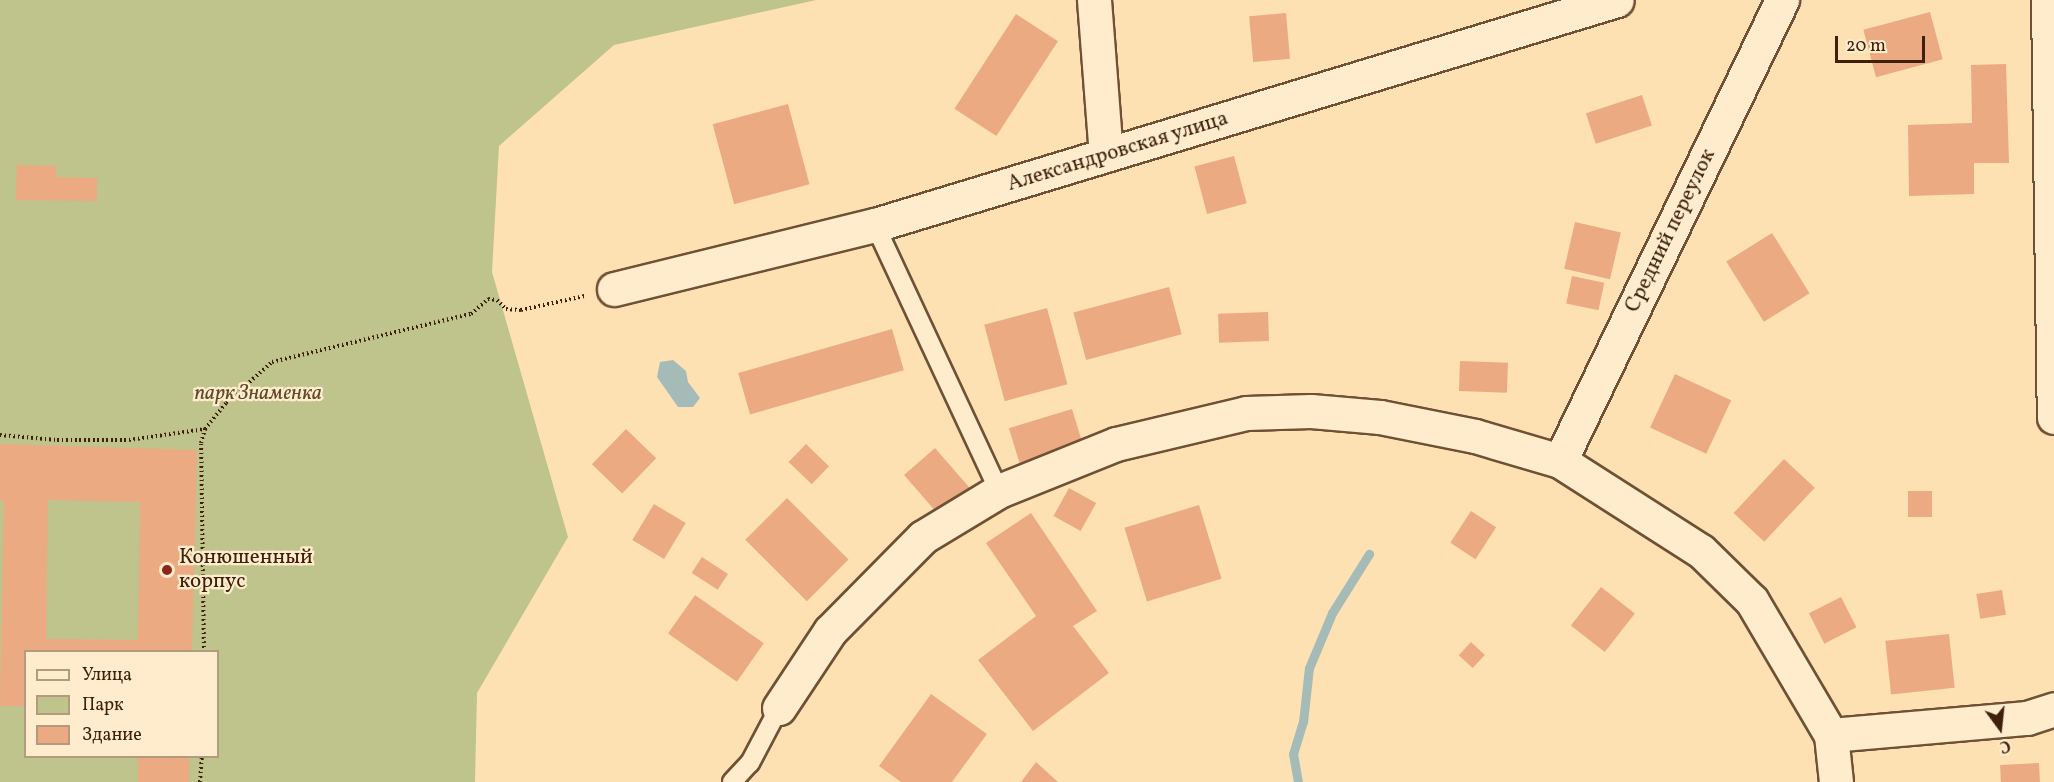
<!DOCTYPE html>
<html>
<head>
<meta charset="utf-8">
<style>
	body { margin:0 }
	#map { position:relative; width:2054px; height:782px; overflow:hidden; background:#fee1b2; font-family:Vollkorn,serif }
	div>[style] { position:absolute }
	.green>* { inset:0; background:#bfc38c }
	.water>* { inset:0; background:#a5bbb7 }
	.stream>* { height:9px; margin:-4.5px; padding:0 4.5px; transform-origin:4.5px; border-radius:4.5px; background:#a5bbb7 }
	.building>* { inset:0; background:#ecaa82; transform-origin:0 0 }
	.path>* { height:4px; margin-top:-2px; transform-origin:0; background:repeating-linear-gradient(90deg,#3f210b 0 1.5px,transparent 0 4.5px) }
	.roads { filter:drop-shadow(2px 0 #6f5135) drop-shadow(-2px 0 #6f5135) drop-shadow(0 2px #6f5135) drop-shadow(0 -2px #6f5135) }
	.service>* { height:18px; margin:-9px; padding:0 9px; transform-origin:9px; border-radius:9px; background:#feeccd }
	.minor>* { height:33px; margin:-16.5px; padding:0 16.5px; transform-origin:16.5px; border-radius:16.5px; background:#feeccd }
	.dots>* { width:16px; height:16px; translate:-50% -50%; box-sizing:border-box; border:3px solid #feeccd; border-radius:50% }
	span { translate:-50% -50%; white-space:nowrap; text-align:center; line-height:1.15; -webkit-text-stroke:4.5px #feeccd; paint-order:stroke }
	.street-label { font-size:21px; color:#3f210b }
	.park-label { font-size:21px; color:#5f4a2b; font-style:italic }
	.poi-label { font-size:21px; color:#3f210b }
	.left { translate:0 -50%; text-align:left }
	.legend { position:absolute; left:24px; top:650px; width:195px; height:108px; box-sizing:border-box; background:#feeccd; border:2px solid #b29b7f; margin:0; padding:8px 10px; list-style:none; font-size:18px; color:#3f210b }
	.legend li { display:flex; align-items:center; gap:12px; height:30px }
	.legend b { width:30px; border:2px solid #b29b7f }
	.north { position:absolute; left:1970px; top:698px; width:60px; height:60px; -webkit-text-stroke:4px #feeccd; paint-order:stroke; rotate:165deg; font-size:16px; font-weight:700; line-height:24px; text-align:center; color:#3f210b }
	.north::after { content:''; display:block; margin:auto; width:21px; height:27px; background:#3f210b; clip-path:polygon(50% 0,100% 100%,50% 72%,0 100%) }
	.scale { position:absolute; left:1835px; top:36px; width:90px; height:27px; box-sizing:border-box; border:3px solid #3f210b; border-top:0; padding-left:8px; font-size:18px; line-height:21px; white-space:nowrap; color:#3f210b; -webkit-text-stroke:4px #feeccd; paint-order:stroke }
</style>
</head>
<body>
<div id="map">
	<div class="green">
		<i style="clip-path:polygon(evenodd,0 0,816px 0,614px 45px,499px 146px,492px 272px,568px 537px,477px 693px,475px 782px,0 782px,0 0,26px 652px,218px 652px,218px 756px,26px 756px,26px 652px)"></i>
	</div>
	<div class="water">
		<i style="clip-path:polygon(673px 360px,686px 371px,688px 382px,700px 398px,693px 407px,678px 407px,657px 377px,660px 362px)"></i>
	</div>
	<div class="stream">
		<i style="left:1298px;top:782px;width:28px;rotate:-100deg"></i>
		<i style="left:1293px;top:754px;width:34px;rotate:-73deg"></i>
		<i style="left:1303px;top:722px;width:54px;rotate:-83.7deg"></i>
		<i style="left:1309px;top:668px;width:60px;rotate:-67.3deg"></i>
		<i style="left:1332px;top:613px;width:70px;rotate:-57.9deg"></i>
	</div>
	<div class="building">
		<i style="left:1930px;top:12px;width:49px;height:69px;rotate:75deg"></i>
		<i style="left:1286px;top:13px;width:46px;height:37px;rotate:85deg"></i>
		<i style="left:1016px;top:14px;width:50px;height:113px;rotate:33deg"></i>
		<i style="clip-path:polygon(2006px 64px,2009px 163px,1974px 163px,1974px 194px,1909px 196px,1908px 125px,1972px 123px,1971px 65px)"></i>
		<i style="left:1642px;top:95px;width:32px;height:59px;rotate:72deg"></i>
		<i style="left:788px;top:104px;width:83px;height:78px;rotate:75deg"></i>
		<i style="left:1234px;top:156px;width:49px;height:41px;rotate:75deg"></i>
		<i style="clip-path:polygon(17px 165px,56px 166px,56px 177px,97px 178px,97px 201px,16px 200px)"></i>
		<i style="left:1575px;top:222px;width:47px;height:48px;rotate:13deg"></i>
		<i style="left:1772px;top:233px;width:71px;height:54px;rotate:58deg"></i>
		<i style="left:1572px;top:276px;width:33px;height:28px;rotate:12deg"></i>
		<i style="left:1169px;top:287px;width:49px;height:99px;rotate:75deg"></i>
		<i style="left:1047px;top:308px;width:79px;height:65px;rotate:75deg"></i>
		<i style="left:1268px;top:312px;width:29px;height:50px;rotate:88deg"></i>
		<i style="left:892px;top:329px;width:43px;height:160px;rotate:74deg"></i>
		<i style="left:1460px;top:361px;width:48px;height:30px;rotate:2deg"></i>
		<i style="left:1675px;top:374px;width:62px;height:59px;rotate:25deg"></i>
		<i style="left:1072px;top:409px;width:45px;height:66px;rotate:73deg"></i>
		<i style="left:626px;top:429px;width:42px;height:49px;rotate:44deg"></i>
		<i style="clip-path:polygon(evenodd,0 444px,197px 450px,192px 652px,26px 652px,26px 706px,0 706px,4px 501px,0 501px,0 444px,48px 500px,140px 502px,138px 640px,46px 639px,48px 500px)"></i>
		<i style="left:806px;top:444px;width:32px;height:25px;rotate:44deg"></i>
		<i style="left:935px;top:448px;width:55px;height:41px;rotate:49deg"></i>
		<i style="left:1784px;top:459px;width:42px;height:74px;rotate:43deg"></i>
		<i style="left:1069px;top:488px;width:31px;height:32px;rotate:29deg"></i>
		<i style="left:1932px;top:491px;width:26px;height:24px;rotate:90deg"></i>
		<i style="left:787px;top:498px;width:87px;height:59px;rotate:45deg"></i>
		<i style="left:654px;top:504px;width:37px;height:42px;rotate:31deg"></i>
		<i style="left:1199px;top:505px;width:77px;height:78px;rotate:73deg"></i>
		<i style="left:1471px;top:511px;width:30px;height:38px;rotate:33deg"></i>
		<i style="clip-path:polygon(1031px 513px,1097px 611px,1073px 626px,1109px 673px,1033px 731px,978px 660px,1036px 616px,986px 543px)"></i>
		<i style="left:702px;top:557px;width:31px;height:19px;rotate:33deg"></i>
		<i style="left:1601px;top:587px;width:43px;height:49px;rotate:38deg"></i>
		<i style="left:2002px;top:590px;width:25px;height:26px;rotate:81deg"></i>
		<i style="left:695px;top:595px;width:84px;height:47px;rotate:35deg"></i>
		<i style="left:1841px;top:597px;width:34px;height:36px;rotate:63deg"></i>
		<i style="left:1949px;top:634px;width:54px;height:64px;rotate:84deg"></i>
		<i style="left:1471px;top:642px;width:19px;height:18px;rotate:43deg"></i>
		<i style="clip-path:polygon(931px 694px,987px 734px,952px 782px,901px 782px,879px 766px)"></i>
		<i style="left:138px;top:756px;width:51px;height:26px"></i>
		<i style="clip-path:polygon(1036px 762px,1058px 782px,1021px 782px)"></i>
		<i style="left:2039px;top:763px;width:19px;height:39px;rotate:87deg"></i>
	</div>
	<div class="path">
		<i style="left:0;top:435px;width:57px;rotate:5deg"></i>
		<i style="left:57px;top:440px;width:72px"></i>
		<i style="left:129px;top:440px;width:77px;rotate:-8.2deg"></i>
		<i style="left:205px;top:429px;width:33px;rotate:-51deg"></i>
		<i style="left:226px;top:403px;width:62px;rotate:-41.7deg"></i>
		<i style="left:272px;top:362px;width:205px;rotate:-13.6deg"></i>
		<i style="left:471px;top:314px;width:23px;rotate:-41deg"></i>
		<i style="left:488px;top:299px;width:9px;rotate:6deg"></i>
		<i style="left:497px;top:300px;width:13px;rotate:45deg"></i>
		<i style="left:506px;top:309px;width:15px;rotate:4deg"></i>
		<i style="left:521px;top:310px;width:65px;rotate:-12.5deg"></i>
		<i style="left:204px;top:652px;width:209px;rotate:-90.8deg"></i>
		<i style="left:201px;top:443px;width:15px;rotate:-74deg"></i>
		<i style="left:200px;top:782px;width:26px;rotate:-86deg"></i>
	</div>
	<div class="roads">
		<div class="service">
			<i style="left:875px;top:225px;width:293px;rotate:65deg"></i>
			<i style="left:732px;top:782px;width:26px;rotate:-47deg"></i>
			<i style="left:750px;top:763px;width:62px;rotate:-62.2deg"></i>
		</div>
		<div class="minor">
			<i style="left:1094px;top:0;width:155px;rotate:85.6deg"></i>
			<i style="left:2048px;top:0;width:417px;rotate:89.2deg"></i>
			<i style="left:614px;top:289px;width:269px;rotate:-13.8deg"></i>
			<i style="left:875px;top:225px;width:775px;rotate:-16.87deg"></i>
			<i style="left:1560px;top:461px;width:512px;rotate:-64.29deg"></i>
			<i style="left:779px;top:708px;width:92px;rotate:-56.5deg"></i>
			<i style="left:830px;top:631px;width:132px;rotate:-45.3deg"></i>
			<i style="left:923px;top:537px;width:89px;rotate:-31.2deg"></i>
			<i style="left:999px;top:491px;width:126px;rotate:-21.9deg"></i>
			<i style="left:1116px;top:444px;width:134px;rotate:-13.4deg"></i>
			<i style="left:1246px;top:413px;width:65px;rotate:-1.8deg"></i>
			<i style="left:1311px;top:411px;width:69px;rotate:5deg"></i>
			<i style="left:1380px;top:417px;width:97px;rotate:11.3deg"></i>
			<i style="left:1475px;top:436px;width:89px;rotate:16.4deg"></i>
			<i style="left:1560px;top:461px;width:167px;rotate:32.6deg"></i>
			<i style="left:1701px;top:551px;width:71px;rotate:44.4deg"></i>
			<i style="left:1752px;top:601px;width:156px;rotate:59.5deg"></i>
			<i style="left:1831px;top:735px;width:197px;rotate:-5deg"></i>
			<i style="left:2027px;top:718px;width:28px;rotate:-18deg"></i>
			<i style="left:1831px;top:735px;width:47px;rotate:83.9deg"></i>
		</div>
	</div>
	<div class="dots">
		<i style="left:167px;top:570px;background:#8f2418"></i>
	</div>
	<div class="street-label">
		<span style="left:1118px;top:152px;rotate:-17deg">Александровская улица</span>
		<span style="left:1671px;top:231px;rotate:-64deg">Средний переулок</span>
	</div>
	<div class="park-label">
		<span style="left:258px;top:394px">парк Знаменка</span>
	</div>
	<div class="poi-label">
		<span class="left" style="left:179px;top:570px">Конюшенный<br>корпус</span>
	</div>
	<ul class="legend">
	<li><b style="height:8px;background:#feeccd"></b>Улица</li>
	<li><b style="height:16px;background:#bfc38c"></b>Парк</li>
	<li><b style="height:16px;background:#ecaa82"></b>Здание</li>
	</ul>
	<div class="north">С</div>
	<div class="scale">20 m</div>
</div>
</body>
</html>
